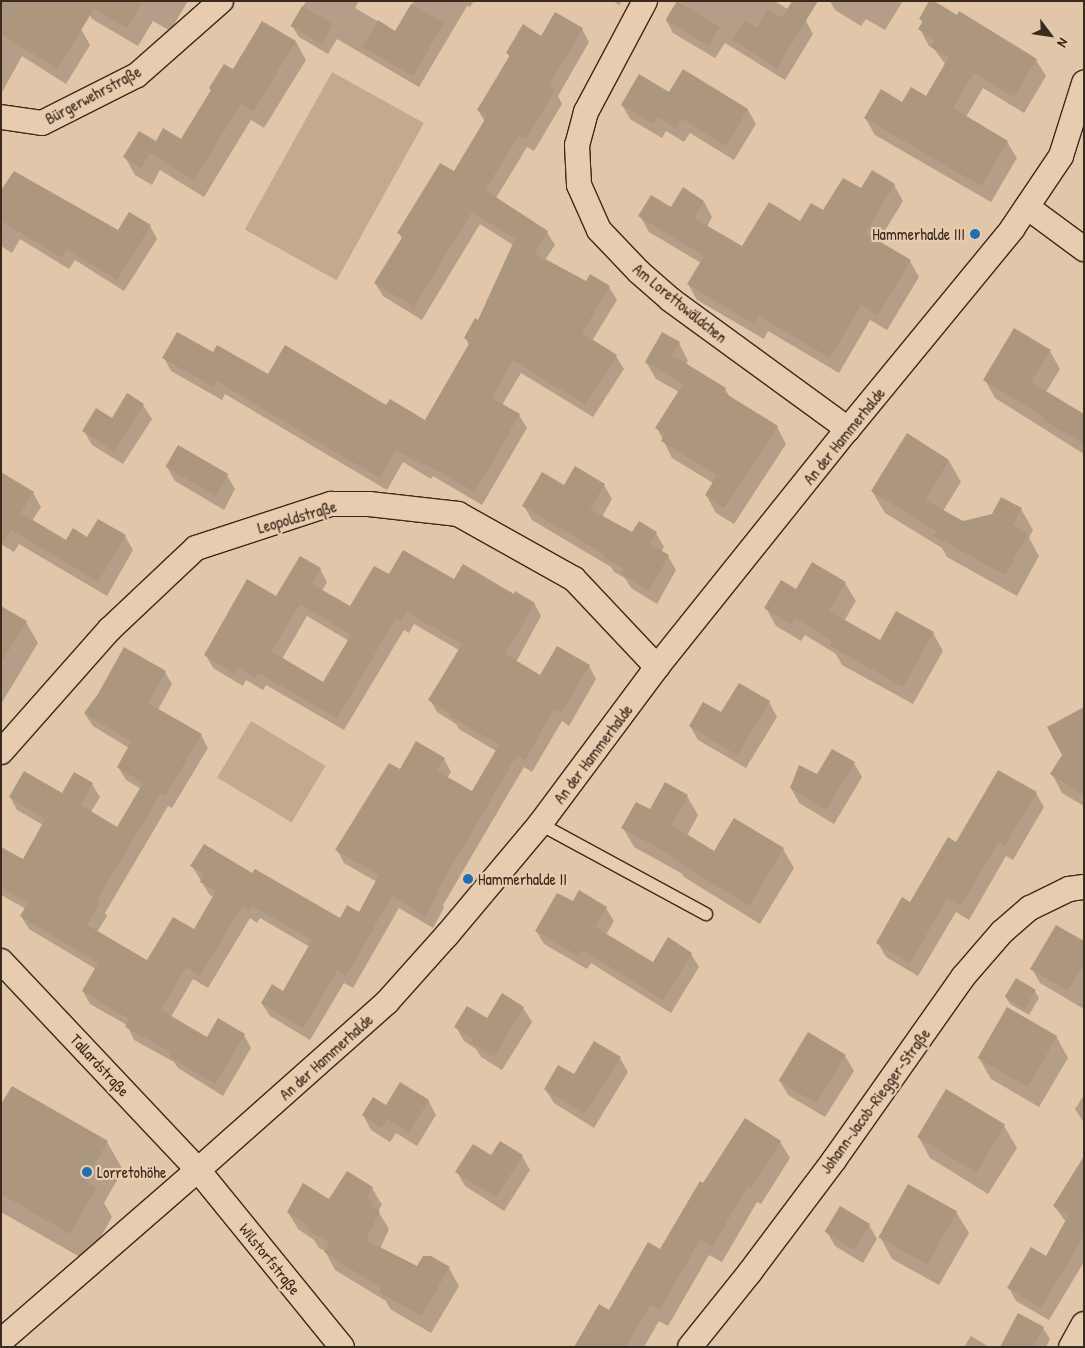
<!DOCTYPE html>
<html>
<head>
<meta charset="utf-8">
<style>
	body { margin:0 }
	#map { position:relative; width:1085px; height:1348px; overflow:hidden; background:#e1c6a9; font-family:"Patrick Hand",sans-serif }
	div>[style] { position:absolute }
	.green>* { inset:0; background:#c3a990; transform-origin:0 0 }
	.shadow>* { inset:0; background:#0003 }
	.building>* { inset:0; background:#ad967e; transform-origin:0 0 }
	.roads { filter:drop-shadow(1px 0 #3b2a1e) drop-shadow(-1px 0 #3b2a1e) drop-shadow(0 1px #3b2a1e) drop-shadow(0 -1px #3b2a1e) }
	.service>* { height:12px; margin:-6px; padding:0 6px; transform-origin:6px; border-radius:6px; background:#e8ccaf }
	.minor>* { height:24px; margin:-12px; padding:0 12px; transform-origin:12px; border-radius:12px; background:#e8ccaf }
	.dots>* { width:14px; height:14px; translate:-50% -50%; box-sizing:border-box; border:2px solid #e8ccaf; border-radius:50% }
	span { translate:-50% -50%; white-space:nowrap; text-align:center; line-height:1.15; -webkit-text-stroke:4.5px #e8ccaf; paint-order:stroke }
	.street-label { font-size:16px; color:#3b2a1e }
	.poi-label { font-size:16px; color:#3b2a1e }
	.right { translate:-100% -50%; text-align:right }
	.left { translate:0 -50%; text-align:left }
	.frame { position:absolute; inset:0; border:2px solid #3b2a1e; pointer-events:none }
	.north { position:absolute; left:1025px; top:10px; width:50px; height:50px; -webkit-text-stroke:4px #e8ccaf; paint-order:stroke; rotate:121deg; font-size:14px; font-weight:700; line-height:20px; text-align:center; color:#3b2a1e }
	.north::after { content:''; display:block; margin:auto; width:18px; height:22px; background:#3b2a1e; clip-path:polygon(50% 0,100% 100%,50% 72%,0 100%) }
</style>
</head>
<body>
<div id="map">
	<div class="green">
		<i style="left:332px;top:72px;width:105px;height:180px;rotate:29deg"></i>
		<i style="left:251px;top:721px;width:87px;height:66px;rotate:31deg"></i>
	</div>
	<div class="shadow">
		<i style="clip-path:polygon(1px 1px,81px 29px,90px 45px,66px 84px,22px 56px,1px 94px)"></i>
		<i style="clip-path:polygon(82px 1px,188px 1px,170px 31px,153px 21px,138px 46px,92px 19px)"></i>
		<i style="clip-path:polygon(306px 1px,359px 1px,355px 8px,396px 32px,414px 1px,474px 1px,470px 7px,467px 6px,419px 87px,337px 39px,328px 54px,299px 37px,292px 26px)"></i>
		<i style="clip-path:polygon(613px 1px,622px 1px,619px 5px)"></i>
		<i style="clip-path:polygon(682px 1px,775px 1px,806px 21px,813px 34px,785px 80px,725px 43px,715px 58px,673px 33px,666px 20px)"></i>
		<i style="clip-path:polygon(830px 1px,903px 1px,885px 30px,866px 19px,861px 26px,835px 10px)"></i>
		<i style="clip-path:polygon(920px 19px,1036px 60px,1046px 76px,1024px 113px,983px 88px,966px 117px,1007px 142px,1017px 158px,991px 202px,875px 135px,865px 118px,902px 103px,926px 98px,946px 65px,934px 49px,929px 46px,920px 29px,923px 23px)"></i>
		<i style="clip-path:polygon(263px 23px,296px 42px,306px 60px,264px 128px,251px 120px,204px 197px,160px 170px,152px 185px,135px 175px,125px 157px,156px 142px,181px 140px,234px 71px)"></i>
		<i style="clip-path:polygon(582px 29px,589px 42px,558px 96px,562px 104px,534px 151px,527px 147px,496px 198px,547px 232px,555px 245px,545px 260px,586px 282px,609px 287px,617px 300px,592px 341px,616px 356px,624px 369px,593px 417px,521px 373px,502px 405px,519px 415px,527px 428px,482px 505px,433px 476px,431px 479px,403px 462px,387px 490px,225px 394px,222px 400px,171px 371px,164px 358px,213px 354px,268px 376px,387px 407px,425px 421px,469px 345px,465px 338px,478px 322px,513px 245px,480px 224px,422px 320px,383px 296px,375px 283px,402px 239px,399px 233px,454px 173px,485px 122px,478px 110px,510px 57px,507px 53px,542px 37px)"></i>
		<i style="clip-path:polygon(669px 94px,748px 110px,756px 124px,734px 160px,690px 133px,684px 142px,666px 131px,662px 138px,630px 119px,622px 105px)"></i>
		<i style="clip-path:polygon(894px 185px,903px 201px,878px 242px,910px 261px,919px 277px,887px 330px,870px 320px,839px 373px,768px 331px,764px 339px,697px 300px,688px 284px,701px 263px,649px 232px,640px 216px,704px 202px,712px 217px,707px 227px,742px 248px,800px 223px,861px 190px)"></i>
		<i style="clip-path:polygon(1px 193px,119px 231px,150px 226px,157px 239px,124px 291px,75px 260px,69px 269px,20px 239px,12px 253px,1px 246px)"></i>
		<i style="clip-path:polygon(679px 343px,688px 361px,686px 364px,725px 389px,731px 399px,777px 427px,786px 444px,734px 524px,716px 513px,706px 495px,713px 483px,672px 458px,657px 428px,679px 392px,656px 379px,646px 362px)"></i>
		<i style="clip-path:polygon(1050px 351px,1060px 369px,1046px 392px,1084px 415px,1084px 454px,995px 398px,985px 380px)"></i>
		<i style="clip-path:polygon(143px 405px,152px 419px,123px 464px,92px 445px,84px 431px)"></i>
		<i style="clip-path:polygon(949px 461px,961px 482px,943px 511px,963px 522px,1021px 509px,1033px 530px,1029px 538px,1039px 556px,1017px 596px,947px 557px,942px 548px,885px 513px,872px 491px)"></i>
		<i style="clip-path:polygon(167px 467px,227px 475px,235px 489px,224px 510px,175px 481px)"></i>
		<i style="clip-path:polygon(604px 485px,612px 499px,602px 517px,632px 534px,656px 533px,664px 547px,661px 552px,668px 556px,676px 570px,657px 604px,631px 588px,625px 578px,614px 572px,611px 567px,532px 520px,524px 506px,565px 487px)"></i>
		<i style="clip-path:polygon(33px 493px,41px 507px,32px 521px,66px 542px,125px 536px,133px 550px,107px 596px,19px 544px,14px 552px,1px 544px)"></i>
		<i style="clip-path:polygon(813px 563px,845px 583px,856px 601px,844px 621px,881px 642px,933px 633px,943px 651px,913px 704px,842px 665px,836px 654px,805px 635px,801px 641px,776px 626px,766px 608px,796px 591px)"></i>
		<i style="clip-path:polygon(evenodd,320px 569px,327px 582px,322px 591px,351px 608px,390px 576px,455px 581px,514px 596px,534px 603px,541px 616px,516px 662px,541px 677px,589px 666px,596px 679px,569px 726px,562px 721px,532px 772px,524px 767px,443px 905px,444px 908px,433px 928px,399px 908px,353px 988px,344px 983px,310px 1040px,270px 1016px,262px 1004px,284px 993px,310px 947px,260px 918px,257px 923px,250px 918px,208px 988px,193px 979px,171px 1017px,207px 1039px,244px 1035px,251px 1048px,223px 1096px,178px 1068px,174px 1062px,134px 1040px,127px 1025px,90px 1004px,83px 991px,96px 969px,29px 929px,21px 916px,26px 909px,1px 895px,1px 848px,23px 861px,43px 825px,17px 810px,10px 797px,62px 795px,92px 784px,100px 797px,91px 812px,118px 829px,141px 789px,126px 780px,118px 767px,129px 748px,93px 726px,85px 714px,165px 672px,172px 684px,158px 710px,201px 735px,208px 748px,172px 808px,168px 806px,105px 913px,107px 916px,97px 932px,147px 961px,194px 931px,214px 898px,209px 894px,192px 866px,253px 875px,340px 919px,359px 913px,377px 882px,344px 863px,337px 850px,400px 771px,444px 759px,451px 772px,447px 778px,473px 793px,496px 751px,459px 729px,456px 724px,437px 712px,430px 700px,459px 650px,414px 624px,409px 633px,404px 630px,344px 730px,266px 685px,263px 690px,246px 680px,243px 686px,213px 668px,206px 655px,276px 598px,320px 569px,307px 616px,349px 641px,324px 683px,282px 659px,307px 616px)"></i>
		<i style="clip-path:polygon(1px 607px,26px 622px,38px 643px,1px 704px)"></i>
		<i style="clip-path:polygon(769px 702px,777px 717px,746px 768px,698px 740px,690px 726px,722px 714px)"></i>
		<i style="clip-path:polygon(1084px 708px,1084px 806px,1062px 793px,1052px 774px,1064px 755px)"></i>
		<i style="clip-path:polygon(854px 763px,862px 777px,834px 824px,799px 803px,791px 788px)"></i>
		<i style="clip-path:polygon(1036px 793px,1044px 807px,1013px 860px,1006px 856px,969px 920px,956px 912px,918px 976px,886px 957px,878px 943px,957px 844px)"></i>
		<i style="clip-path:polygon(687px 796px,698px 815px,687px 836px,714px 853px,783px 849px,794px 868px,760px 924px,684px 877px,681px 873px,634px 847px,623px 828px,650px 811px)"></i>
		<i style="clip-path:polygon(574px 903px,606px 908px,614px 921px,606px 935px,653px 964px,691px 954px,699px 967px,671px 1013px,591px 963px,587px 969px,544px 944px,536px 931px)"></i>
		<i style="clip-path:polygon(1084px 942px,1084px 1009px,1040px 983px,1032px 969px)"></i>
		<i style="clip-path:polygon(1035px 991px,1039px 998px,1029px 1015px,1010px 1004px,1006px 997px)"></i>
		<i style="clip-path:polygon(523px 1008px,532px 1022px,502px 1070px,481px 1057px,476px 1049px,464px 1041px,456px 1027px)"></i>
		<i style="clip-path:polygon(808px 1034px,845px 1056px,854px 1071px,825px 1117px,788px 1095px,780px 1081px)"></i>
		<i style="clip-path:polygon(1056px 1036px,1068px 1058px,1039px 1107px,991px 1079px,979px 1058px)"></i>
		<i style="clip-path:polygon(620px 1058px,628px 1072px,594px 1128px,554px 1103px,545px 1089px)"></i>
		<i style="clip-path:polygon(946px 1091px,1004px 1126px,1017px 1148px,988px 1194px,930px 1158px,918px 1136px)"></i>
		<i style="clip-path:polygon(1084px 1095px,1084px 1123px,1075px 1109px)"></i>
		<i style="clip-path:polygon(428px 1100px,436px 1115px,417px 1146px,396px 1133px,390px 1142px,371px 1130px,363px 1115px,386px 1107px)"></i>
		<i style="clip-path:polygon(1px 1107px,107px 1142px,123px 1170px,104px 1203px,112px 1217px,87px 1261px,1px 1212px)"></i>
		<i style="clip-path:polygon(780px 1142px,790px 1158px,761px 1204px,757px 1202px,722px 1262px,709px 1255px,668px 1326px,659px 1321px,644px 1347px,576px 1347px,609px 1312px,660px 1250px,704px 1185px)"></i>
		<i style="clip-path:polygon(522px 1156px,530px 1170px,504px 1211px,465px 1186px,457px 1172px,492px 1157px)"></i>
		<i style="clip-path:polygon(1084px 1168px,1084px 1262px,1049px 1320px,1016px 1301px,1009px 1288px,1047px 1258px,1066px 1222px,1054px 1206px)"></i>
		<i style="clip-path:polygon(909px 1186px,956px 1212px,969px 1233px,939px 1285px,892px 1259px,880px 1237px)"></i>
		<i style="clip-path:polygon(372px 1188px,382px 1205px,378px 1211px,389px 1229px,380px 1249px,417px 1267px,449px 1268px,459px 1286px,431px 1333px,390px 1309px,386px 1301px,335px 1270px,325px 1251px,319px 1248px,314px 1240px,298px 1229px,288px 1212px)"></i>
		<i style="clip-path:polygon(869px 1225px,877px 1239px,863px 1263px,835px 1246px,827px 1232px)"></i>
		<i style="clip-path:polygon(1043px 1328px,1050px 1339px,1046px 1347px,1002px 1347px)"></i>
		<i style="clip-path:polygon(971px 1336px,989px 1347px,964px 1347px)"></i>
	</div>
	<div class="building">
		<i style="clip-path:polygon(1px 1px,143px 1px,127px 28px,94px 9px,57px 69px,1px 34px)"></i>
		<i style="left:677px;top:1px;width:50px;height:22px;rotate:31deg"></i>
		<i style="clip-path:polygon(792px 1px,818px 1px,777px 68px,732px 40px,745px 21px,757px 28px,768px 9px,782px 18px)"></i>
		<i style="clip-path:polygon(929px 1px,934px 1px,957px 15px,959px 11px,1037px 59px,1014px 97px,974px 73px,953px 108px,1008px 141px,981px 186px,864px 118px,881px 89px,902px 102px,911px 87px,926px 96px,949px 57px,931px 47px,935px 40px,918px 29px,923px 21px,919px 19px)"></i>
		<i style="clip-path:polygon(411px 4px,444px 23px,413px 76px,363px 47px,378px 20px,395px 31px)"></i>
		<i style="left:302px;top:6px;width:36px;height:23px;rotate:30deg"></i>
		<i style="clip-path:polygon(555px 12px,583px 28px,549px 86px,555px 90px,526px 139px,519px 135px,485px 190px,548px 231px,534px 253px,586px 281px,590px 274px,610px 286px,582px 333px,617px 355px,585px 405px,513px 360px,492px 398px,520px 414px,475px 492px,425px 464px,424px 466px,396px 450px,379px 478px,217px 381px,214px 387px,162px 358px,177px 332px,213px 352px,217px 345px,268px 374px,285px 345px,386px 405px,390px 399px,425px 420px,470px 342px,464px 338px,475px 318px,478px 320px,515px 239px,472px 212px,414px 307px,374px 283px,403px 236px,397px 233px,440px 163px,454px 171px,487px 116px,477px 110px,510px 55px,506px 53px,523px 24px,541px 36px)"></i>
		<i style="clip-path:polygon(262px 21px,296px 41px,254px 111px,241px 104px,194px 180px,150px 153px,141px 168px,123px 157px,139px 131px,156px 141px,163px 128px,181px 139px,211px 90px,209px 88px,224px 64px,233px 69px)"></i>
		<i style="clip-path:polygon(683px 69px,748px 109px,726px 146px,682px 119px,676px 128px,658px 117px,653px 124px,621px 105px,639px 74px,669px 92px)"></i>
		<i style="clip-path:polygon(872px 170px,895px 184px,865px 233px,911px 260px,878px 315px,861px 305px,830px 358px,759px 316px,754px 324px,687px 284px,704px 256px,638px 216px,651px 195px,671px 207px,683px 187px,704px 201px,694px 218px,742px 246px,769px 202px,800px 221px,811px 203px,823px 210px,843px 178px,861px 188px)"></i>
		<i style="clip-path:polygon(14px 171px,118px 230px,129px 212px,151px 225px,117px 280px,67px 249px,62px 258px,1px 221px,1px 190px)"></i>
		<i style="clip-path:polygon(1014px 328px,1051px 350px,1031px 382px,1084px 414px,1084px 444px,1043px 420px,1044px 417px,983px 380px)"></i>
		<i style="clip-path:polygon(662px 332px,680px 342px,672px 355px,726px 388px,723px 392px,778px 426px,724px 508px,705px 495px,717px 475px,661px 441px,665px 434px,655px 428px,683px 384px,645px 362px)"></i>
		<i style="clip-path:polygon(127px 393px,144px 404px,115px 451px,82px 431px,96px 408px,112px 418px)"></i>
		<i style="clip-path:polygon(907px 433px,949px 460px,925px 500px,963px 521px,992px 514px,1001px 497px,1022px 508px,1013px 525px,1028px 534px,1005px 575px,934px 536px,936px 531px,871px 491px)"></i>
		<i style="left:178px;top:445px;width:58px;height:25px;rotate:30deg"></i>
		<i style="clip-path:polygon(575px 466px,605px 484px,590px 509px,632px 532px,639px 521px,657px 532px,650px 544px,669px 555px,649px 591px,621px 574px,624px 569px,604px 557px,605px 555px,522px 506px,542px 472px,564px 485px)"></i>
		<i style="clip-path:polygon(1px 472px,34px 492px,21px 513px,66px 540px,73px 528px,87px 537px,98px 519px,126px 535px,98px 582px,11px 530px,1px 546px)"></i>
		<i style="clip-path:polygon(evenodd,403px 550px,454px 579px,463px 564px,514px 594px,515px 591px,535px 603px,505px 654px,540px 675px,557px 646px,590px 665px,561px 713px,554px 709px,525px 760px,517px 755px,436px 893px,438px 894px,425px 916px,392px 896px,346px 976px,337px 971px,303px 1028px,261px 1003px,272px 984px,283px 991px,312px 940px,252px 906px,250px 911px,242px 906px,200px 976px,186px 967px,161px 1010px,207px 1037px,218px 1018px,245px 1034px,215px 1084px,169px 1056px,171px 1052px,125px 1027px,129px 1019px,82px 991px,98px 963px,20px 916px,28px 903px,1px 887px,1px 847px,23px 859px,45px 819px,9px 797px,24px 771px,62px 793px,74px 772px,93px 783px,81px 805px,117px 827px,143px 783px,117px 767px,131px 742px,84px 713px,98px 694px,124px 647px,166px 671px,148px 703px,202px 734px,165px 796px,161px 793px,97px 900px,100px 902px,87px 925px,147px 960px,173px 917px,194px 929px,216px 891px,200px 882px,204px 874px,190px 866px,204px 844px,252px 873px,255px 869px,340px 918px,347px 905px,359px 912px,379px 875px,335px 850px,389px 763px,400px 769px,416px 741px,445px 758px,437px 771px,472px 791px,499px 745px,450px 716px,451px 714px,428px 700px,462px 644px,407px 612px,401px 621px,396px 618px,337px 718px,258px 673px,255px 678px,238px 668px,235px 674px,204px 655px,247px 579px,276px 596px,300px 556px,321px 568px,312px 584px,350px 606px,374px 566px,389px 574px,403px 550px,300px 604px,351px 635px,323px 682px,271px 651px,300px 604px)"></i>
		<i style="clip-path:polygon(812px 562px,846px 582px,829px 611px,880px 640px,896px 611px,934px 632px,903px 687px,830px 646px,833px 641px,794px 618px,791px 624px,764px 608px,781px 580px,796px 589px)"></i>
		<i style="clip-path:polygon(1px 606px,27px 621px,1px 663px)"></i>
		<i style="clip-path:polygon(739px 683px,770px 701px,737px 755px,689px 726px,703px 702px,721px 712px)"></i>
		<i style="clip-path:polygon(1084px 707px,1084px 795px,1050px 774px,1062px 755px,1047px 727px)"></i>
		<i style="clip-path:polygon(832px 749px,855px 762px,826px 810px,790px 788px,799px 765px,817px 774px)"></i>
		<i style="clip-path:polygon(998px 770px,1037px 792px,1005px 846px,998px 842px,961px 906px,947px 899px,910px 963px,876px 943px,902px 897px,910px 902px,948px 837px,956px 842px)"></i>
		<i style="clip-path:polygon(665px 782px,688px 795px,672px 825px,714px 851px,734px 818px,784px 848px,749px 906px,671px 858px,673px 856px,621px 828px,636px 802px,650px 809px)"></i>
		<i style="clip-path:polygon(579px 890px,607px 907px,595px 927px,653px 962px,668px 937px,692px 953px,663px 1000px,583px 950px,579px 956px,535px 931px,557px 893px,573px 901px)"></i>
		<i style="clip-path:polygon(1056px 925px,1084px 941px,1084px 965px,1068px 991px,1030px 969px)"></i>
		<i style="left:1016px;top:978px;width:23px;height:22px;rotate:31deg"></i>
		<i style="clip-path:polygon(502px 993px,524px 1007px,494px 1057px,471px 1043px,474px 1039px,454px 1027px,467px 1006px,487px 1018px)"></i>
		<i style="left:1007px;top:1007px;width:58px;height:59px;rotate:30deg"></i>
		<i style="left:808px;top:1032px;width:44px;height:57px;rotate:31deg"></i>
		<i style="clip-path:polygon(594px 1041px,621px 1057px,585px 1114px,544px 1089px,558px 1065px,574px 1074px)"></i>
		<i style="clip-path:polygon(400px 1082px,429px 1100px,409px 1132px,387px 1119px,382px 1128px,362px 1115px,373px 1097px,386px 1105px)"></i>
		<i style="clip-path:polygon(12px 1086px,108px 1141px,85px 1181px,96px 1188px,70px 1234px,1px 1194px,1px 1104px)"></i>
		<i style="left:946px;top:1089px;width:69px;height:56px;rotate:31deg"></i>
		<i style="clip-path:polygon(745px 1118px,781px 1141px,751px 1188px,748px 1186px,712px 1247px,700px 1240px,659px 1310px,650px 1305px,626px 1347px,574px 1347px,599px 1304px,609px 1310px,648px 1242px,660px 1249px,700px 1181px,703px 1183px)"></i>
		<i style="clip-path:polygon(500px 1141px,523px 1155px,496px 1197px,455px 1172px,473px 1144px,491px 1155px)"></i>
		<i style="clip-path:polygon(1084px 1156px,1084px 1236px,1041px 1308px,1007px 1288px,1031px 1247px,1046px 1256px,1068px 1216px,1053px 1206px)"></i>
		<i style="clip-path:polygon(347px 1171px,373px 1187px,366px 1197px,372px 1201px,370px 1205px,380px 1211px,366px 1240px,417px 1266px,423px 1256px,431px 1256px,450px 1267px,421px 1316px,379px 1292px,381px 1288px,324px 1252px,330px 1243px,308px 1231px,309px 1227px,287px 1212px,303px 1183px,329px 1199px)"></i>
		<i style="left:908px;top:1184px;width:56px;height:61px;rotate:29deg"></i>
		<i style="left:840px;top:1206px;width:35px;height:30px;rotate:31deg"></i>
		<i style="clip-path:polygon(1018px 1313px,1044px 1327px,1033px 1347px,1000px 1347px)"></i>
	</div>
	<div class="roads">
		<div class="service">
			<i style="left:540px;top:824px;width:189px;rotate:28.5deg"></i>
		</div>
		<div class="minor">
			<i style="left:645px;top:1px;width:126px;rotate:118deg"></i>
			<i style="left:586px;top:112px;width:34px;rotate:105deg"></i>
			<i style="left:577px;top:145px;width:40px;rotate:87.1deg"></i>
			<i style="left:579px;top:185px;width:49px;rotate:66deg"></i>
			<i style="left:599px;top:230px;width:58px;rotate:46.4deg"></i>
			<i style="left:639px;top:272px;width:43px;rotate:41.2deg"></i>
			<i style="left:671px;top:300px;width:219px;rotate:36.1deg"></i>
			<i style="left:1px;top:117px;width:41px;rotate:8.3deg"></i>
			<i style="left:42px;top:123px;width:106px;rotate:-26.8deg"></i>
			<i style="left:137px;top:75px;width:112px;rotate:-41.4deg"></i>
			<i style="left:1027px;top:207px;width:71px;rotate:36.4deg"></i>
			<i style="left:1px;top:752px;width:164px;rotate:-48.5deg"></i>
			<i style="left:110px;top:629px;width:118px;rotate:-43.3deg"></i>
			<i style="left:196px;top:548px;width:142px;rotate:-18.1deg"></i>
			<i style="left:331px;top:504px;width:38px"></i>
			<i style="left:369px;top:504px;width:90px;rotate:6.4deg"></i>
			<i style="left:458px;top:514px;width:133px;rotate:29.3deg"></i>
			<i style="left:574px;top:579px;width:121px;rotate:46.7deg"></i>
			<i style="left:1px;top:961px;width:287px;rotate:46.7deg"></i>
			<i style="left:198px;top:1170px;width:228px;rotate:50.9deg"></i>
			<i style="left:1px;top:1341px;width:261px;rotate:-41deg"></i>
			<i style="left:198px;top:1170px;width:253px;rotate:-41.6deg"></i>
			<i style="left:387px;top:1002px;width:90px;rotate:-48.2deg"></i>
			<i style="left:447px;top:935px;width:145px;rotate:-50deg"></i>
			<i style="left:540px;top:824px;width:196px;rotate:-53.3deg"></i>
			<i style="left:657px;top:667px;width:305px;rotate:-51.3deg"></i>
			<i style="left:848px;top:429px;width:259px;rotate:-50.6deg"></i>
			<i style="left:1012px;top:229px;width:88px;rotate:-56.1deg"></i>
			<i style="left:1061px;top:156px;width:77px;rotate:-72.5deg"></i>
			<i style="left:690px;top:1347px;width:96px;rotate:-51.3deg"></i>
			<i style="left:750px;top:1272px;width:140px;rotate:-53.1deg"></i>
			<i style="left:834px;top:1160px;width:224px;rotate:-54.8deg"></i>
			<i style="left:963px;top:977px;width:60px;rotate:-49.1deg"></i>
			<i style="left:1002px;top:932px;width:37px;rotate:-41deg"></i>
			<i style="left:1030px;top:908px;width:43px;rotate:-26deg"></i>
			<i style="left:1069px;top:889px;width:15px;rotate:-8deg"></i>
			<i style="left:1071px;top:1347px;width:26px;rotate:-61deg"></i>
		</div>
	</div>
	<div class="dots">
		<i style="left:975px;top:234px;background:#1f6fb2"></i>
		<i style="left:468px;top:879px;background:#1f6fb2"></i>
		<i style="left:87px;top:1172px;background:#1f6fb2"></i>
	</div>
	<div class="street-label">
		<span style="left:93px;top:95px;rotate:-28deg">Bürgerwehrstraße</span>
		<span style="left:680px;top:303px;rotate:39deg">Am Lorettowäldchen</span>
		<span style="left:844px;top:436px;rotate:-51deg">An der Hammerhalde</span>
		<span style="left:297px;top:517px;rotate:-16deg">Leopoldstraße</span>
		<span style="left:593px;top:754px;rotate:-53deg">An der Hammerhalde</span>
		<span style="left:326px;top:1057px;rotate:-42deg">An der Hammerhalde</span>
		<span style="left:100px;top:1065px;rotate:47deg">Tallardstraße</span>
		<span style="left:875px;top:1101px;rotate:-54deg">Johann-Jacob-Riegger-Straße</span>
		<span style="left:270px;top:1259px;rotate:51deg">Wilstorfstraße</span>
	</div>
	<div class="poi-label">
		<span class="right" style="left:965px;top:234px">Hammerhalde III</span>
		<span class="left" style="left:478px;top:879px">Hammerhalde II</span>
		<span class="left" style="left:97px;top:1172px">Lorretohöhe</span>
	</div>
	<div class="frame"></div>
	<div class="north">N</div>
</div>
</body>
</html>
